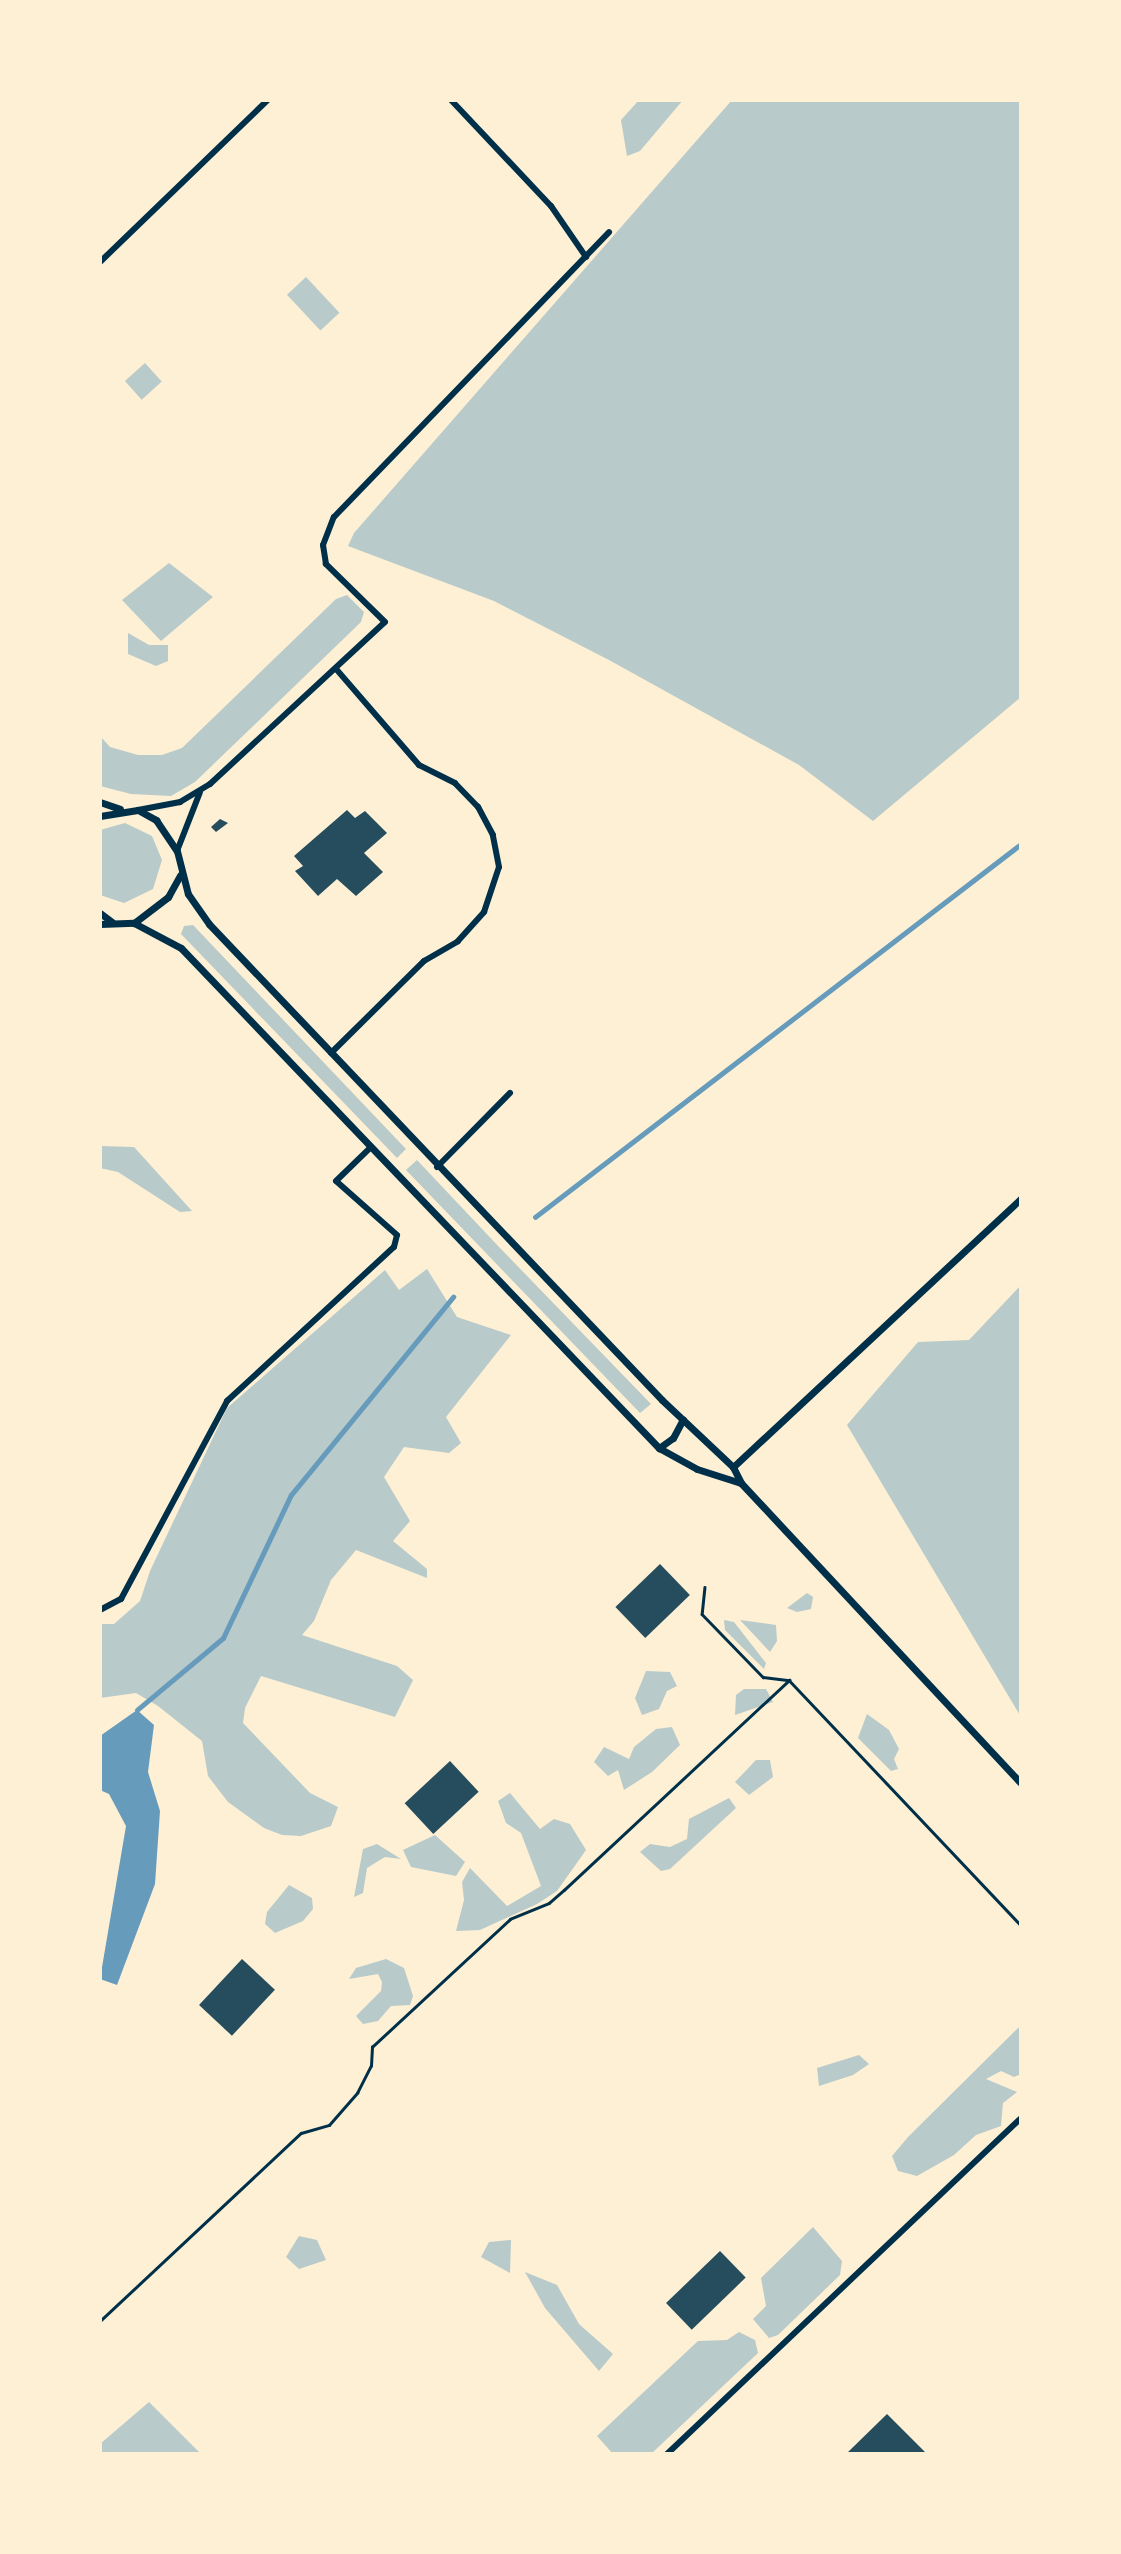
<!DOCTYPE html>
<html>
<head>
<meta charset="utf-8">
<style>
	body { margin:0 }
	#map { position:relative; width:1121px; height:2554px; overflow:hidden; background:#fdf0d5; font-family:Lato,sans-serif }
	div>[style] { position:absolute }
	.green>* { inset:0; background:#b9caca; transform-origin:0 0 }
	.water>* { inset:0; background:#669bbc }
	.stream>* { height:4.5px; margin:-2.25px; padding:0 2.25px; transform-origin:2.25px; border-radius:2.25px; background:#669bbc }
	.building>* { inset:0; background:#264d5e; transform-origin:0 0 }
	.service>* { height:2.5px; margin:-1.25px; padding:0 1.25px; transform-origin:1.25px; border-radius:1.25px; background:#003049 }
	.minor>* { height:6px; margin:-3px; padding:0 3px; transform-origin:3px; border-radius:3px; background:#003049 }
	.tertiary>* { height:7px; margin:-3.5px; padding:0 3.5px; transform-origin:3.5px; border-radius:3.5px; background:#003049 }
	span { translate:-50% -50%; white-space:nowrap; text-align:center; line-height:1.15; -webkit-text-stroke:6px #fdf0d5; paint-order:stroke }
	.frame { position:absolute; inset:0; border:102px solid #fdf0d5; pointer-events:none }
</style>
</head>
<body>
<div id="map">
	<div class="green">
		<i style="clip-path:polygon(639px 100px,683px 100px,640px 151px,627px 156px,621px 120px)"></i>
		<i style="clip-path:polygon(732px 100px,1021px 100px,1021px 697px,873px 821px,799px 765px,609px 660px,494px 601px,348px 546px,354px 533px)"></i>
		<i style="left:306px;top:277px;width:49px;height:26px;rotate:47deg"></i>
		<i style="left:145px;top:363px;width:25px;height:27px;rotate:48deg"></i>
		<i style="clip-path:polygon(169px 563px,213px 597px,161px 641px,122px 600px)"></i>
		<i style="clip-path:polygon(347px 595px,364px 612px,361px 622px,195px 782px,171px 796px,131px 794px,100px 786px,100px 736px,110px 747px,138px 755px,162px 755px,182px 748px,336px 599px)"></i>
		<i style="clip-path:polygon(128px 633px,149px 645px,168px 645px,168px 661px,156px 666px,128px 654px)"></i>
		<i style="clip-path:polygon(125px 823px,152px 836px,162px 860px,153px 889px,124px 903px,100px 895px,100px 830px)"></i>
		<i style="clip-path:polygon(193px 925px,406px 1149px,397px 1158px,181px 934px,184px 926px)"></i>
		<i style="clip-path:polygon(100px 1146px,134px 1147px,192px 1211px,180px 1212px,118px 1172px,100px 1168px)"></i>
		<i style="clip-path:polygon(417px 1160px,500px 1248px,651px 1404px,640px 1413px,406px 1170px)"></i>
		<i style="clip-path:polygon(427px 1269px,457px 1317px,511px 1335px,446px 1417px,461px 1443px,449px 1453px,404px 1447px,384px 1477px,410px 1521px,393px 1541px,427px 1569px,427px 1578px,356px 1550px,331px 1580px,314px 1621px,302px 1635px,397px 1666px,413px 1680px,395px 1717px,261px 1676px,245px 1708px,243px 1723px,310px 1793px,338px 1807px,331px 1826px,301px 1836px,282px 1835px,264px 1828px,228px 1802px,208px 1776px,202px 1741px,158px 1706px,136px 1693px,100px 1698px,100px 1624px,114px 1624px,140px 1601px,150px 1571px,227px 1408px,385px 1270px,399px 1290px)"></i>
		<i style="clip-path:polygon(1021px 1285px,1021px 1717px,847px 1425px,918px 1342px,969px 1340px)"></i>
		<i style="clip-path:polygon(807px 1593px,813px 1597px,811px 1609px,797px 1612px,787px 1608px)"></i>
		<i style="clip-path:polygon(724px 1620px,734px 1622px,766px 1663px,764px 1669px,725px 1630px)"></i>
		<i style="clip-path:polygon(740px 1620px,776px 1625px,777px 1641px,770px 1652px)"></i>
		<i style="clip-path:polygon(646px 1671px,670px 1672px,677px 1686px,667px 1691px,659px 1709px,642px 1715px,635px 1698px)"></i>
		<i style="clip-path:polygon(744px 1689px,766px 1689px,773px 1702px,735px 1715px,736px 1695px)"></i>
		<i style="clip-path:polygon(867px 1714px,889px 1730px,899px 1749px,894px 1759px,898px 1769px,891px 1771px,858px 1738px)"></i>
		<i style="clip-path:polygon(672px 1727px,680px 1745px,652px 1772px,624px 1790px,618px 1770px,608px 1776px,594px 1762px,604px 1747px,629px 1759px,634px 1747px,656px 1729px)"></i>
		<i style="clip-path:polygon(756px 1760px,770px 1760px,773px 1777px,749px 1795px,735px 1782px)"></i>
		<i style="clip-path:polygon(510px 1793px,540px 1829px,554px 1819px,570px 1824px,586px 1850px,557px 1891px,537px 1904px,480px 1930px,456px 1931px,464px 1900px,462px 1882px,470px 1868px,507px 1906px,541px 1886px,521px 1833px,506px 1823px,498px 1801px)"></i>
		<i style="clip-path:polygon(729px 1798px,736px 1808px,670px 1869px,661px 1871px,640px 1852px,650px 1844px,670px 1847px,687px 1839px,689px 1819px)"></i>
		<i style="clip-path:polygon(435px 1835px,465px 1862px,456px 1876px,411px 1867px,403px 1850px)"></i>
		<i style="clip-path:polygon(377px 1844px,401px 1859px,385px 1857px,367px 1868px,363px 1893px,354px 1897px,363px 1849px)"></i>
		<i style="clip-path:polygon(289px 1885px,312px 1898px,313px 1909px,303px 1921px,275px 1933px,265px 1924px,267px 1912px)"></i>
		<i style="clip-path:polygon(386px 1959px,404px 1968px,413px 1996px,410px 2005px,391px 2006px,378px 2021px,363px 2024px,356px 2016px,381px 1991px,382px 1982px,378px 1974px,349px 1979px,356px 1968px)"></i>
		<i style="clip-path:polygon(1021px 2025px,1021px 2074px,1014px 2077px,1001px 2071px,986px 2079px,1017px 2092px,1003px 2103px,1001px 2126px,976px 2135px,954px 2155px,917px 2176px,898px 2171px,892px 2156px,908px 2137px)"></i>
		<i style="clip-path:polygon(859px 2055px,869px 2064px,853px 2075px,819px 2086px,817px 2068px)"></i>
		<i style="clip-path:polygon(813px 2227px,842px 2261px,840px 2275px,778px 2335px,769px 2338px,753px 2319px,766px 2306px,761px 2278px)"></i>
		<i style="clip-path:polygon(299px 2236px,317px 2240px,326px 2260px,299px 2269px,286px 2257px)"></i>
		<i style="clip-path:polygon(511px 2240px,510px 2273px,481px 2257px,489px 2242px)"></i>
		<i style="clip-path:polygon(525px 2272px,557px 2285px,579px 2324px,613px 2354px,599px 2371px,545px 2308px)"></i>
		<i style="clip-path:polygon(739px 2332px,755px 2340px,758px 2353px,651px 2454px,613px 2454px,597px 2436px,698px 2341px,727px 2340px)"></i>
		<i style="clip-path:polygon(149px 2402px,201px 2454px,100px 2454px,100px 2444px)"></i>
	</div>
	<div class="water">
		<i style="clip-path:polygon(137px 1710px,154px 1725px,148px 1772px,160px 1811px,155px 1884px,117px 1985px,100px 1979px,126px 1826px,109px 1794px,100px 1790px,100px 1736px)"></i>
	</div>
	<div class="stream">
		<i style="left:535px;top:1217px;width:613px;rotate:-37.51deg"></i>
		<i style="left:137px;top:1710px;width:112px;rotate:-39.9deg"></i>
		<i style="left:223px;top:1638px;width:158px;rotate:-64.6deg"></i>
		<i style="left:291px;top:1495px;width:256px;rotate:-50.7deg"></i>
	</div>
	<div class="building">
		<i style="clip-path:polygon(347px 810px,355px 818px,365px 811px,387px 833px,364px 853px,383px 872px,356px 896px,337px 879px,318px 896px,295px 871px,303px 866px,294px 856px)"></i>
		<i style="clip-path:polygon(220px 819px,228px 823px,216px 832px,211px 827px)"></i>
		<i style="left:660px;top:1564px;width:43px;height:62px;rotate:46deg"></i>
		<i style="left:450px;top:1761px;width:42px;height:62px;rotate:47deg"></i>
		<i style="left:242px;top:1959px;width:45px;height:63px;rotate:43deg"></i>
		<i style="left:720px;top:2251px;width:37px;height:75px;rotate:46deg"></i>
		<i style="clip-path:polygon(887px 2414px,927px 2454px,846px 2454px)"></i>
	</div>
	<div class="service">
		<i style="left:705px;top:1587px;width:27px;rotate:96deg"></i>
		<i style="left:702px;top:1614px;width:88px;rotate:45.9deg"></i>
		<i style="left:763px;top:1677px;width:26px;rotate:7deg"></i>
		<i style="left:789px;top:1680px;width:337px;rotate:46.6deg"></i>
		<i style="left:100px;top:2321px;width:275px;rotate:-43.1deg"></i>
		<i style="left:301px;top:2133px;width:29px;rotate:-16deg"></i>
		<i style="left:329px;top:2125px;width:43px;rotate:-48.8deg"></i>
		<i style="left:357px;top:2093px;width:30px;rotate:-63deg"></i>
		<i style="left:371px;top:2066px;width:19px;rotate:-87deg"></i>
		<i style="left:372px;top:2047px;width:188px;rotate:-42.8deg"></i>
		<i style="left:510px;top:1919px;width:42px;rotate:-22.3deg"></i>
		<i style="left:549px;top:1903px;width:20px;rotate:-41deg"></i>
		<i style="left:564px;top:1890px;width:308px;rotate:-43deg"></i>
	</div>
	<div class="minor">
		<i style="left:451px;top:100px;width:146px;rotate:46.7deg"></i>
		<i style="left:551px;top:206px;width:62px;rotate:55.5deg"></i>
		<i style="left:100px;top:262px;width:233px;rotate:-44deg"></i>
		<i style="left:138px;top:810px;width:43px;rotate:-10.8deg"></i>
		<i style="left:180px;top:802px;width:35px;rotate:-31deg"></i>
		<i style="left:210px;top:784px;width:238px;rotate:-42.8deg"></i>
		<i style="left:385px;top:622px;width:83px;rotate:-135.5deg"></i>
		<i style="left:326px;top:564px;width:19px;rotate:-99deg"></i>
		<i style="left:323px;top:545px;width:30px;rotate:-69deg"></i>
		<i style="left:334px;top:517px;width:396px;rotate:-46deg"></i>
		<i style="left:177px;top:851px;width:63px;rotate:-68.7deg"></i>
		<i style="left:331px;top:1053px;width:131px;rotate:-44.7deg"></i>
		<i style="left:424px;top:961px;width:39px;rotate:-30deg"></i>
		<i style="left:458px;top:941px;width:39px;rotate:-48deg"></i>
		<i style="left:484px;top:912px;width:47px;rotate:-71.6deg"></i>
		<i style="left:499px;top:867px;width:33px;rotate:-101deg"></i>
		<i style="left:493px;top:835px;width:32px;rotate:-118deg"></i>
		<i style="left:478px;top:807px;width:33px;rotate:-134deg"></i>
		<i style="left:455px;top:783px;width:40px;rotate:-153.4deg"></i>
		<i style="left:419px;top:765px;width:127px;rotate:-130.8deg"></i>
		<i style="left:437px;top:1167px;width:104px;rotate:-45.4deg"></i>
		<i style="left:100px;top:1610px;width:24px;rotate:-28deg"></i>
		<i style="left:121px;top:1599px;width:225px;rotate:-61.8deg"></i>
		<i style="left:227px;top:1401px;width:227px;rotate:-42.7deg"></i>
		<i style="left:394px;top:1247px;width:12px;rotate:-76deg"></i>
		<i style="left:397px;top:1235px;width:81px;rotate:-138.5deg"></i>
		<i style="left:336px;top:1181px;width:49px;rotate:-44.2deg"></i>
		<i style="left:667px;top:2454px;width:488px;rotate:-43.5deg"></i>
	</div>
	<div class="tertiary">
		<i style="left:100px;top:802px;width:21px;rotate:19deg"></i>
		<i style="left:100px;top:816px;width:38px;rotate:-9deg"></i>
		<i style="left:138px;top:810px;width:21px;rotate:29deg"></i>
		<i style="left:156px;top:820px;width:37px;rotate:56deg"></i>
		<i style="left:177px;top:851px;width:44px;rotate:75.7deg"></i>
		<i style="left:188px;top:894px;width:37px;rotate:55deg"></i>
		<i style="left:209px;top:924px;width:657px;rotate:46.42deg"></i>
		<i style="left:662px;top:1400px;width:98px;rotate:43.3deg"></i>
		<i style="left:733px;top:1467px;width:18px;rotate:63deg"></i>
		<i style="left:100px;top:913px;width:15px;rotate:37deg"></i>
		<i style="left:134px;top:923px;width:43px;rotate:-37.4deg"></i>
		<i style="left:168px;top:897px;width:25px;rotate:-61deg"></i>
		<i style="left:100px;top:924px;width:34px;rotate:-2deg"></i>
		<i style="left:134px;top:923px;width:53px;rotate:28deg"></i>
		<i style="left:181px;top:948px;width:692px;rotate:46.29deg"></i>
		<i style="left:659px;top:1448px;width:43px;rotate:28.9deg"></i>
		<i style="left:697px;top:1469px;width:46px;rotate:17.7deg"></i>
		<i style="left:741px;top:1483px;width:410px;rotate:47deg"></i>
		<i style="left:659px;top:1448px;width:17px;rotate:-36deg"></i>
		<i style="left:673px;top:1438px;width:21px;rotate:-62deg"></i>
		<i style="left:733px;top:1467px;width:394px;rotate:-43deg"></i>
	</div>
	<div class="frame"></div>
</div>
</body>
</html>
